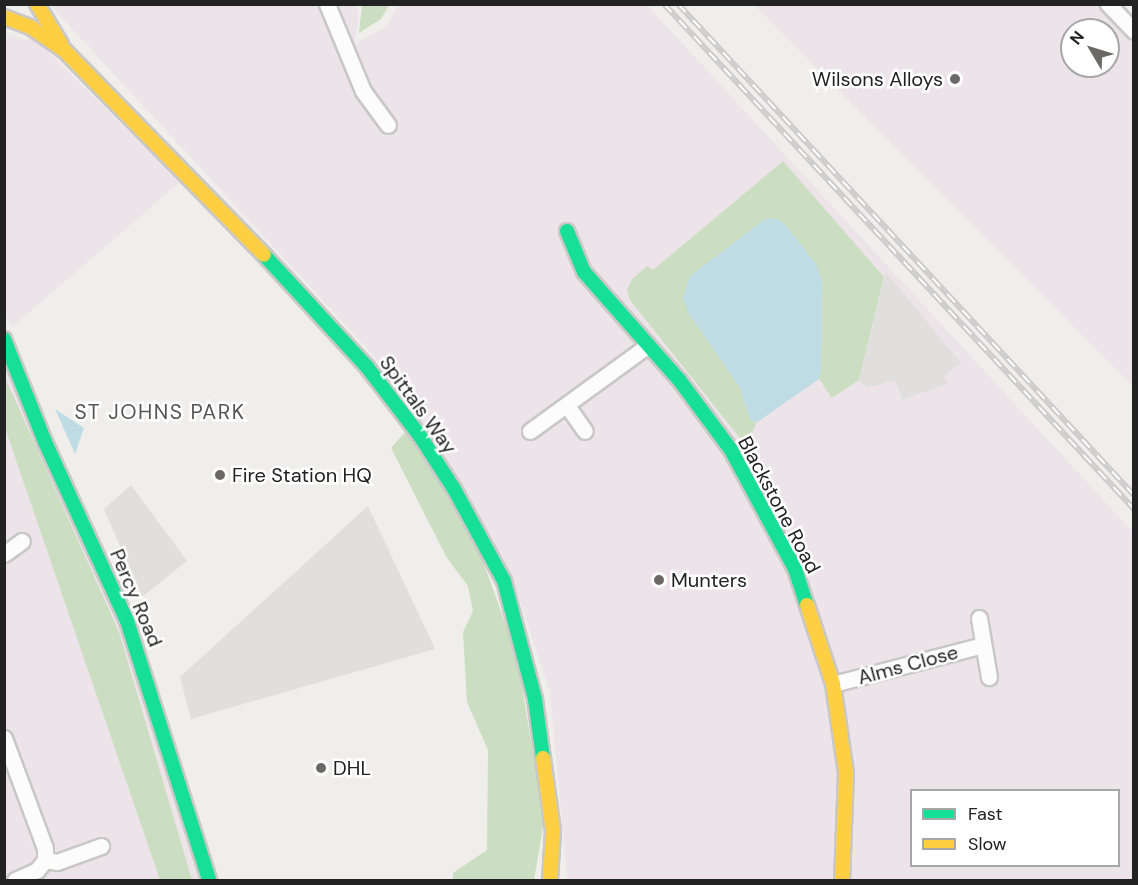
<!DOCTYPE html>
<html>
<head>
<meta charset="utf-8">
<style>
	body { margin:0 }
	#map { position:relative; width:1138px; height:885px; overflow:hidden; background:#f0eeeb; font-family:"DM Sans",sans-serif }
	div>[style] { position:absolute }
	.industrial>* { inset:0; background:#ede4e9 }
	.forest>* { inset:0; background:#cbdec1 }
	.parking>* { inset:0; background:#e0dfde }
	.water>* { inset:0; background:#bfdbe3 }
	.roads { filter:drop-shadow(2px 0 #c9c8c7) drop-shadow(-2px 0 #c9c8c7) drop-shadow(0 2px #c9c8c7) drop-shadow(0 -2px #c9c8c7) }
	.street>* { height:15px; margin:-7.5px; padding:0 7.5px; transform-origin:7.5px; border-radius:7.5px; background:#fdfcfc }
	.fast>* { height:14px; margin:-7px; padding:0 7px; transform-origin:7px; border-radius:7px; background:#16e098 }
	.slow>* { height:14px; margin:-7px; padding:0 7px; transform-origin:7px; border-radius:7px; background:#ffcf43 }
	.rail>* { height:6px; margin-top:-3px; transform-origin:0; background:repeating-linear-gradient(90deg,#fff 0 11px,#ccc 0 22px); box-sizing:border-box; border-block:2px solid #ccc }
	.dots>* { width:16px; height:16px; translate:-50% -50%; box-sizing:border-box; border:3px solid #fff; border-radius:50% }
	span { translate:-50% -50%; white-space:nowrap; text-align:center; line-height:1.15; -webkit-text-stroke:5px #fff; paint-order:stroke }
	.poi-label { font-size:20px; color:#222 }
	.right { translate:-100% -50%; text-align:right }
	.left { translate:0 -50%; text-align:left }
	.street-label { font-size:20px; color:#222 }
	.neighbourhood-label { font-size:21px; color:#555; letter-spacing:1.5px }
	.frame { position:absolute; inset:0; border:6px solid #222; pointer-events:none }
	.legend { position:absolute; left:910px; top:789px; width:210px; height:78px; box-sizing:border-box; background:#fff; border:2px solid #a7a7a7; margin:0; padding:8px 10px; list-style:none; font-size:18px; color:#222 }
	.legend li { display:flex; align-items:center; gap:12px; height:30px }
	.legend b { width:30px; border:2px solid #a7a7a7 }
	.north { position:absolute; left:1060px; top:18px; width:60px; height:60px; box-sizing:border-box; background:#fff; border:2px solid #a7a7a7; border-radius:50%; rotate:308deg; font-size:16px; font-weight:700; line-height:24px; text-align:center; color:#222 }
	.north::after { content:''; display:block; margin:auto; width:21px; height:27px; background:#6a6968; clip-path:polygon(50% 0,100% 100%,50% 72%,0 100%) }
</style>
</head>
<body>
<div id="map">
	<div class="industrial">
		<i style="clip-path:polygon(evenodd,50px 5px,356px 5px,359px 15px,355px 43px,386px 27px,398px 5px,647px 5px,1133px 532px,1133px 880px,567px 880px,550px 692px,513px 581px,375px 357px,50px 5px,912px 790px,1118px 790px,1118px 866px,912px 866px,912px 790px)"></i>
		<i style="clip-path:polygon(evenodd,754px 5px,1103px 5px,1133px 40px,1133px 386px,754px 5px,1072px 30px,1108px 30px,1108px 66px,1072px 66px,1072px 30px)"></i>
		<i style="clip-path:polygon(4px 33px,26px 40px,33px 37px,180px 182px,12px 327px,4px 313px)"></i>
		<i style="clip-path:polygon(4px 361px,132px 655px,199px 880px,5px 880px)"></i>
	</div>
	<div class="forest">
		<i style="clip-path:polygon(362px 5px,389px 5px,381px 19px,359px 33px)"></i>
		<i style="clip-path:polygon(783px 161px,884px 277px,859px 380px,832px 398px,819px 379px,819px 330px,689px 314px,740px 388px,750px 419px,756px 423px,747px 447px,630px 300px,627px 290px,632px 279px,647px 266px,653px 270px)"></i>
		<i style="clip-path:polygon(4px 375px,119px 632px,192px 880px,160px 880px,5px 428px)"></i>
		<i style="clip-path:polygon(412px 424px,457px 489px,517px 656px,544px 821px,534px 880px,453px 880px,453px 873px,487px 850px,488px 750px,467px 702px,463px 632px,473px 611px,468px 586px,447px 558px,391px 448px)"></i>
	</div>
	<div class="parking">
		<i style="clip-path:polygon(886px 272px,961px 363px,944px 376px,948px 384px,902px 400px,895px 380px,867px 388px,859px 380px)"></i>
		<i style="clip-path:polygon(131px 485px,187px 561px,142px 597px,104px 509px)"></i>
		<i style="clip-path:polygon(368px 506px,435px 649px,191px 719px,180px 677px)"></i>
	</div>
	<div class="water">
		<i style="clip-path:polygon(774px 218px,784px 223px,816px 264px,822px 280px,821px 371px,819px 379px,756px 423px,750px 419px,740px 388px,689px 314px,683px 298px,690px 276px,764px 220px)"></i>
		<i style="clip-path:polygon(55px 409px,84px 428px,75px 454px)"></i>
	</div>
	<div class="roads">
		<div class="street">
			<i style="left:327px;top:4px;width:94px;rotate:67.5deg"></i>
			<i style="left:363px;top:91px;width:42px;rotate:53.7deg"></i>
			<i style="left:1108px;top:4px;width:37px;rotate:46deg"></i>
			<i style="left:568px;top:407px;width:29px;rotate:55deg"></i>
			<i style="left:530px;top:431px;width:145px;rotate:-36deg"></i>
			<i style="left:4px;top:554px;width:22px;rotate:-36deg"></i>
			<i style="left:979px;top:618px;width:60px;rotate:80.4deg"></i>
			<i style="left:833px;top:684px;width:155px;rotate:-14.6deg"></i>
			<i style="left:4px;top:738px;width:117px;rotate:69.6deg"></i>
			<i style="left:45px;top:848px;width:12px;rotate:90deg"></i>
			<i style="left:15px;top:880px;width:24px;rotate:-24deg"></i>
			<i style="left:37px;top:870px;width:13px;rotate:-51deg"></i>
			<i style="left:45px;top:860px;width:12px;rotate:9deg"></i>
			<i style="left:57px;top:862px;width:47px;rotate:-20deg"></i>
		</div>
		<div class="fast">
			<i style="left:567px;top:231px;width:44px;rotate:67.5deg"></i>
			<i style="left:584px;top:272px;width:145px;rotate:48.6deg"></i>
			<i style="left:680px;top:381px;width:86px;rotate:53.5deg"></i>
			<i style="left:731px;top:450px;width:135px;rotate:61.7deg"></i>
			<i style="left:795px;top:569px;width:38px;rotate:72deg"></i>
			<i style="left:264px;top:255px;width:152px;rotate:47.4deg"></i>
			<i style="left:367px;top:367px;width:87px;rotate:52.5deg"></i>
			<i style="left:420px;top:436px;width:63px;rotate:57.3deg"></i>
			<i style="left:454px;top:489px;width:105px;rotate:61.5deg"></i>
			<i style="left:504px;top:581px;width:122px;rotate:75.3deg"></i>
			<i style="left:535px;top:699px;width:60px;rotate:82.3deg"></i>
			<i style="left:4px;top:339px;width:111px;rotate:68.3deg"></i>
			<i style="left:45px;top:442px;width:197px;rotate:65.4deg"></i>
			<i style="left:127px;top:621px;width:272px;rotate:72.4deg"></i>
		</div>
		<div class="slow">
			<i style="left:37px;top:4px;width:47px;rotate:59deg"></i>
			<i style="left:4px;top:17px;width:30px;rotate:21deg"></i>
			<i style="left:32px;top:28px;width:39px;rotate:35deg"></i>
			<i style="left:64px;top:50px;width:286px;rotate:45.7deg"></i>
			<i style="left:807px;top:605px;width:83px;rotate:71.8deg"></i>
			<i style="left:833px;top:684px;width:90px;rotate:81.7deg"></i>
			<i style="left:846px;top:773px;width:107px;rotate:92.1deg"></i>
			<i style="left:543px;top:758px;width:74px;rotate:82.2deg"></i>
			<i style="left:553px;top:831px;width:49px;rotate:93.5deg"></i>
		</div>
	</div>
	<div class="rail">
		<i style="left:664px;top:4px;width:690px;rotate:47.06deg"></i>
		<i style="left:678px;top:4px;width:670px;rotate:47.12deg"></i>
	</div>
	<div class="dots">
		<i style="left:955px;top:79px;background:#6a6968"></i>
		<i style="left:220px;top:475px;background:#6a6968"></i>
		<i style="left:659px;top:580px;background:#6a6968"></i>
		<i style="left:321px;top:768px;background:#6a6968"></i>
	</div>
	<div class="poi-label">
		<span class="right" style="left:943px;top:79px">Wilsons Alloys</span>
		<span class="left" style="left:232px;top:475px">Fire Station HQ</span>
		<span class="left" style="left:671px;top:580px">Munters</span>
		<span class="left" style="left:333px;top:768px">DHL</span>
	</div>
	<div class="street-label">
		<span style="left:418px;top:405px;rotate:54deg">Spittals Way</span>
		<span style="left:779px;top:505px;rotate:62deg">Blackstone Road</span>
		<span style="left:136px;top:598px;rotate:67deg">Percy Road</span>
		<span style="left:908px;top:665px;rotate:-15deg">Alms Close</span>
	</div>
	<div class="neighbourhood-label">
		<span style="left:160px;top:412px">ST JOHNS PARK</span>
	</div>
	<div class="frame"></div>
	<ul class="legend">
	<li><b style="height:8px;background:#16e098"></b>Fast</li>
	<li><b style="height:8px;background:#ffcf43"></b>Slow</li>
	</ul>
	<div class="north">N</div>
</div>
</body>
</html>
